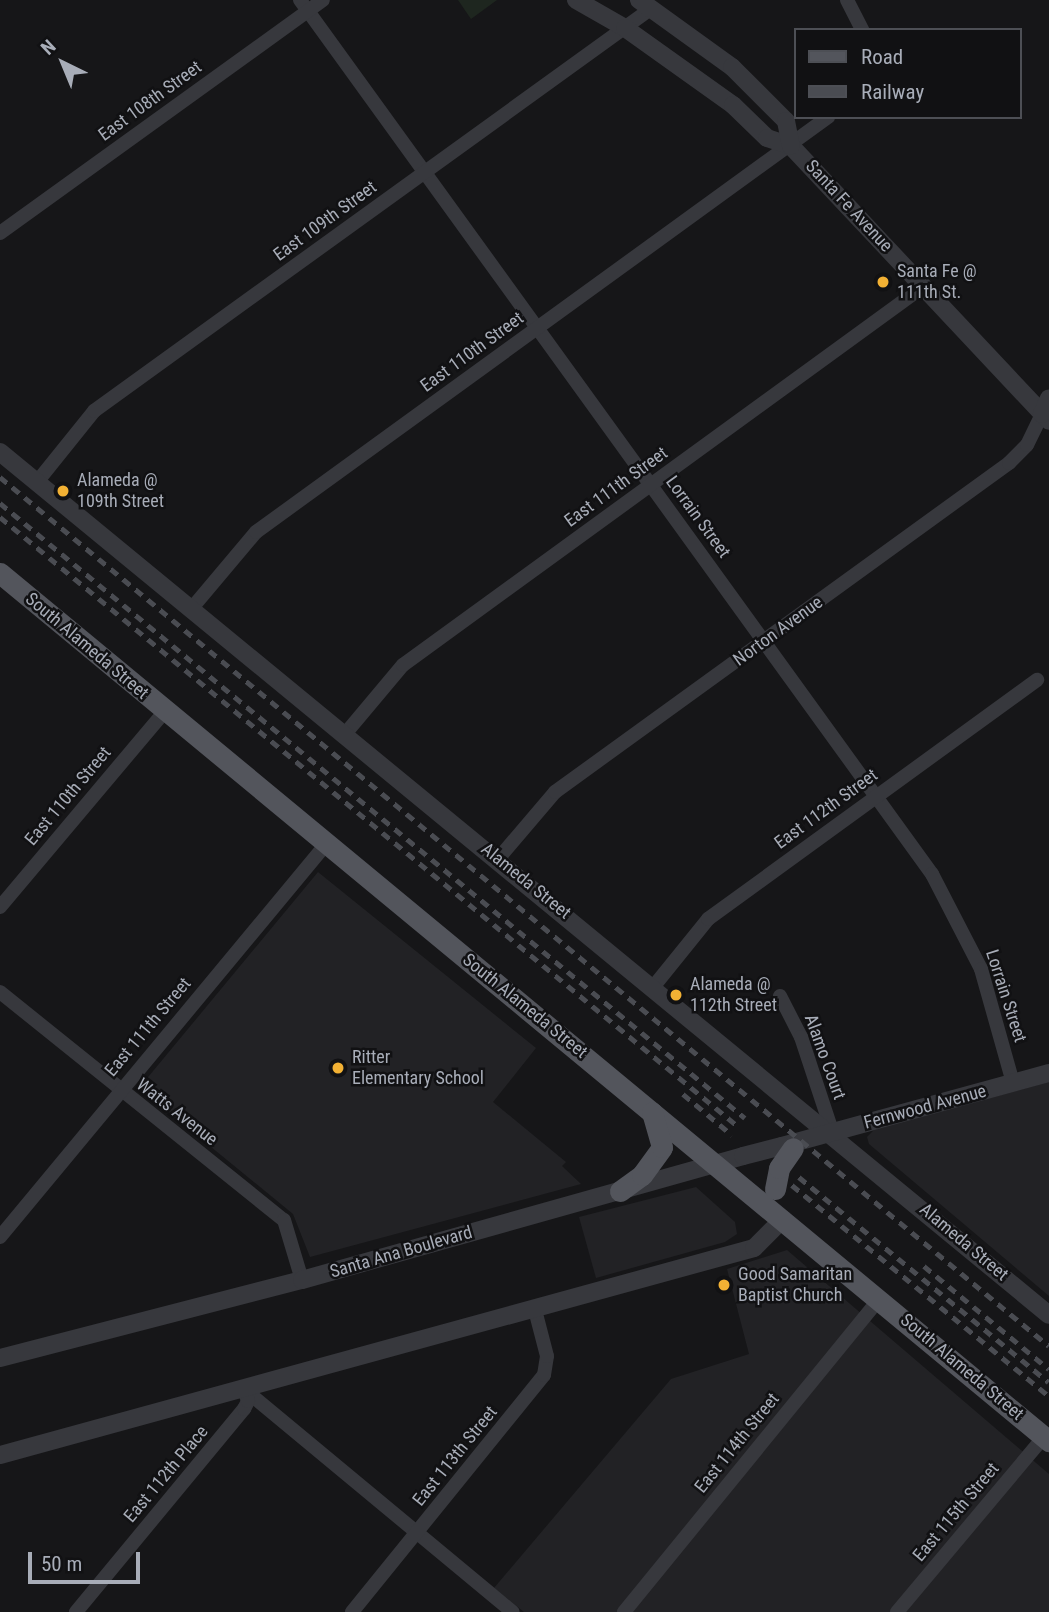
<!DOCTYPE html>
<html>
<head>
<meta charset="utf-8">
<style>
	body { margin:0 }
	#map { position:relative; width:1049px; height:1612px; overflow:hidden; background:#161618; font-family:"Roboto Condensed",sans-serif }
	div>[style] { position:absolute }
	.built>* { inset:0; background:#222225 }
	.green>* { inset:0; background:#1e261f }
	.minor>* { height:14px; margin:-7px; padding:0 7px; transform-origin:7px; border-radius:7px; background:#37383d }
	.tertiary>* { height:18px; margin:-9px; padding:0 9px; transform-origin:9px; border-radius:9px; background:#37383d }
	.primary>* { height:21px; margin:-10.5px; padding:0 10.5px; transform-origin:10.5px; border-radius:10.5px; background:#53555c }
	.rail>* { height:4.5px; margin-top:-2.25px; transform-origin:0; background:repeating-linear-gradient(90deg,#4a4c52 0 9px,transparent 0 16px) }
	.tertiary-bridge>* { height:18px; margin:-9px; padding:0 9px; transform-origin:9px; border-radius:9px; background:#37383d }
	.primary-bridge>* { height:21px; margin:-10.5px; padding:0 10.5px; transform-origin:10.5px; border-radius:10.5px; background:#53555c }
	.dots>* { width:19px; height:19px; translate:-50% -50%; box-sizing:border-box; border:4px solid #111113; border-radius:50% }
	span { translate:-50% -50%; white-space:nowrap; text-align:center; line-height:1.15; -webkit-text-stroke:5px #111113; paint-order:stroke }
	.street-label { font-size:18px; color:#a8adb8 }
	.poi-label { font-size:18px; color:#a8adb8 }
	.left { translate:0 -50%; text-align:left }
	.legend { position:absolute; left:794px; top:28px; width:228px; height:91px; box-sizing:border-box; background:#111113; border:2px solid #4d4f55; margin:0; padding:9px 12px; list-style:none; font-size:21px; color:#a8adb8 }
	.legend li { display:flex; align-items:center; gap:14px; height:35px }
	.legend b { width:35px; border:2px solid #4d4f55 }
	.north { position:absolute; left:28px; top:28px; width:70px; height:70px; -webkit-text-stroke:5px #111113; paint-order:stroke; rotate:317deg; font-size:19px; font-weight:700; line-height:28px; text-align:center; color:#a8adb8 }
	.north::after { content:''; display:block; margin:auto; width:24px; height:32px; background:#a8adb8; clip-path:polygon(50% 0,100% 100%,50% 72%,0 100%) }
	.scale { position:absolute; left:28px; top:1552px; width:112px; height:32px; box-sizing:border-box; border:4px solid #a8adb8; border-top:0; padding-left:9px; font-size:21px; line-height:24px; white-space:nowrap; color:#a8adb8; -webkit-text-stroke:5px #111113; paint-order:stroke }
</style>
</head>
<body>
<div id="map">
	<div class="built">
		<i style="clip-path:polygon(318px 872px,536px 1048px,493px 1102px,566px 1162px,562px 1166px,581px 1184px,310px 1257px,293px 1214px,139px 1088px)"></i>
		<i style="clip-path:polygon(1049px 1082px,1049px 1296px,869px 1144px,867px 1137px,874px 1130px)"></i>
		<i style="clip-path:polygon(696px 1187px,735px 1222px,737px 1234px,725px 1242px,596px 1278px,579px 1217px)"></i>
		<i style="clip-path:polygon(787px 1250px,1049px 1474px,1049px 1612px,524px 1612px,494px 1588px,671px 1379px,749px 1354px,727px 1269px)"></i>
	</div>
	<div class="green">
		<i style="clip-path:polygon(458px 0,497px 0,471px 19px)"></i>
	</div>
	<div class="minor">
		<i style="left:300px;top:0;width:1079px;rotate:54.13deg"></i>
		<i style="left:932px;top:874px;width:107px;rotate:62.7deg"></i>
		<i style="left:981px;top:969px;width:118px;rotate:74.3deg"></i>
		<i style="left:847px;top:0;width:34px;rotate:63deg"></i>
		<i style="left:0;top:233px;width:398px;rotate:-35.8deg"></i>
		<i style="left:37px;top:482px;width:91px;rotate:-51.2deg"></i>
		<i style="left:94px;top:411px;width:688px;rotate:-35.84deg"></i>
		<i style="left:192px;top:608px;width:99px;rotate:-49.9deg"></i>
		<i style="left:256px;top:532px;width:707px;rotate:-35.96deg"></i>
		<i style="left:345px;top:734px;width:90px;rotate:-50deg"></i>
		<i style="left:403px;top:665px;width:644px;rotate:-36.03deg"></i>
		<i style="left:498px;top:859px;width:88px;rotate:-49.6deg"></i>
		<i style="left:555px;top:792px;width:561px;rotate:-35.93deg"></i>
		<i style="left:1009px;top:463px;width:25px;rotate:-45deg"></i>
		<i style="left:1027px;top:445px;width:34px;rotate:-64deg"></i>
		<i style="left:0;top:907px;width:256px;rotate:-49.9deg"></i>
		<i style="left:654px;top:986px;width:86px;rotate:-51.1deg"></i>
		<i style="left:708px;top:919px;width:407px;rotate:-36deg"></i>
		<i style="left:0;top:992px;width:364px;rotate:38.8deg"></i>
		<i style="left:284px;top:1220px;width:63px;rotate:73.3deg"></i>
		<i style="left:780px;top:996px;width:46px;rotate:62.9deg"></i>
		<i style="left:801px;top:1037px;width:99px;rotate:71.7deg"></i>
		<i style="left:0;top:1237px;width:512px;rotate:-50.31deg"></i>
		<i style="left:244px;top:1389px;width:349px;rotate:39.7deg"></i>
		<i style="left:76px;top:1612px;width:264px;rotate:-50.4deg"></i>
		<i style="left:244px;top:1409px;width:9px;rotate:-63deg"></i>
		<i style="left:248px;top:1401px;width:13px;rotate:-108deg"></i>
		<i style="left:352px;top:1612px;width:305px;rotate:-51deg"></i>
		<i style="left:544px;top:1375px;width:19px;rotate:-81deg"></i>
		<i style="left:547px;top:1356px;width:48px;rotate:-104.6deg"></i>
		<i style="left:624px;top:1612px;width:405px;rotate:-50.8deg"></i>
		<i style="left:897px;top:1612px;width:229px;rotate:-50deg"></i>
	</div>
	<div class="tertiary">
		<i style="left:576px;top:0;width:56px;rotate:29.7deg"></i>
		<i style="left:625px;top:28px;width:133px;rotate:35.5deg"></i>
		<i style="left:733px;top:105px;width:47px;rotate:44.1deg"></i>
		<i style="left:767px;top:138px;width:25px;rotate:18deg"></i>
		<i style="left:791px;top:146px;width:377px;rotate:46.8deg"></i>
		<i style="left:639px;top:0;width:115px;rotate:35.8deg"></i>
		<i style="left:732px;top:67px;width:76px;rotate:45deg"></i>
		<i style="left:786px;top:121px;width:25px;rotate:79deg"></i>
		<i style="left:1042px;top:414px;width:17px;rotate:-66deg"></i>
		<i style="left:0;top:452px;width:1358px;rotate:39.44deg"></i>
		<i style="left:782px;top:1146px;width:277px;rotate:-15.3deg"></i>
		<i style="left:0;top:1358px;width:312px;rotate:-14.5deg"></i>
		<i style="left:302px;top:1280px;width:458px;rotate:-15.7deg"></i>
		<i style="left:0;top:1455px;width:782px;rotate:-15.35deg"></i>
		<i style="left:754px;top:1248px;width:41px;rotate:-45deg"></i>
	</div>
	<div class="primary">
		<i style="left:0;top:573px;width:1362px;rotate:39.61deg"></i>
		<i style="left:620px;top:1191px;width:27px;rotate:-36deg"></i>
		<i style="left:642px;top:1175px;width:34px;rotate:-54deg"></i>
		<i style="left:662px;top:1147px;width:36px;rotate:-106deg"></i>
	</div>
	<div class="rail">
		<i style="left:0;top:477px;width:1362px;rotate:39.64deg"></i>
		<i style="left:0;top:503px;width:966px;rotate:39.54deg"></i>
		<i style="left:0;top:517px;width:958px;rotate:39.54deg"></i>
		<i style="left:683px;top:1094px;width:64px;rotate:39.9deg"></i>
		<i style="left:799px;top:1177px;width:323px;rotate:39.4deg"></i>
		<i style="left:792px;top:1185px;width:333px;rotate:39.4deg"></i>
		<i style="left:924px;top:1266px;width:162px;rotate:39.5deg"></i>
	</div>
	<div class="tertiary-bridge">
		<i style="left:743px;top:1156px;width:40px;rotate:-14.4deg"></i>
	</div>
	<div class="primary-bridge">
		<i style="left:775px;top:1189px;width:21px;rotate:-79deg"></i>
		<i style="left:779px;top:1168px;width:24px;rotate:-55deg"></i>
	</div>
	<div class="dots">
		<i style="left:883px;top:282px;background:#f2b134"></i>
		<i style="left:63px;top:491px;background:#f2b134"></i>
		<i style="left:676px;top:995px;background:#f2b134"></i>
		<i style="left:338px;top:1068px;background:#f2b134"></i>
		<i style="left:724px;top:1285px;background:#f2b134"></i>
	</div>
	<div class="street-label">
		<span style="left:150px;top:101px;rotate:-36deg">East 108th Street</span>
		<span style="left:849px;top:206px;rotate:47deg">Santa Fe Avenue</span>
		<span style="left:325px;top:221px;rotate:-36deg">East 109th Street</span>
		<span style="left:472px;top:352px;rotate:-36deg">East 110th Street</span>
		<span style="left:616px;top:487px;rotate:-36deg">East 111th Street</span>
		<span style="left:698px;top:517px;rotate:54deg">Lorrain Street</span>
		<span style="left:778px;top:631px;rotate:-36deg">Norton Avenue</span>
		<span style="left:87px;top:646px;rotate:40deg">South Alameda Street</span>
		<span style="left:68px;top:796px;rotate:-50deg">East 110th Street</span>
		<span style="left:826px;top:809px;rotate:-36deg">East 112th Street</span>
		<span style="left:526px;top:881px;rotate:39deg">Alameda Street</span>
		<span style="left:1006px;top:996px;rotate:72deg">Lorrain Street</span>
		<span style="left:525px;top:1006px;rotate:39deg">South Alameda Street</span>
		<span style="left:148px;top:1027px;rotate:-50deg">East 111th Street</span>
		<span style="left:825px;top:1057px;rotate:70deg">Alamo Court</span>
		<span style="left:925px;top:1107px;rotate:-15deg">Fernwood Avenue</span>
		<span style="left:177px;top:1112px;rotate:38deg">Watts Avenue</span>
		<span style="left:964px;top:1242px;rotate:40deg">Alameda Street</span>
		<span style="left:401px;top:1252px;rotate:-16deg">Santa Ana Boulevard</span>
		<span style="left:962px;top:1367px;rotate:40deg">South Alameda Street</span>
		<span style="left:737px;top:1443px;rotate:-51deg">East 114th Street</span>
		<span style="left:455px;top:1456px;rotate:-51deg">East 113th Street</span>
		<span style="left:166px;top:1474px;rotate:-50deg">East 112th Place</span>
		<span style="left:956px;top:1512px;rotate:-50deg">East 115th Street</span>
	</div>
	<div class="poi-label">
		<span class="left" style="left:897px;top:282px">Santa Fe @<br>111th St.</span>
		<span class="left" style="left:77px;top:491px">Alameda @<br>109th Street</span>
		<span class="left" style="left:690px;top:995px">Alameda @<br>112th Street</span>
		<span class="left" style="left:352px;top:1068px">Ritter<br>Elementary School</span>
		<span class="left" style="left:738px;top:1285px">Good Samaritan<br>Baptist Church</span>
	</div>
	<ul class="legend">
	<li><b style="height:9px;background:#53555c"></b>Road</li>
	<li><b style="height:9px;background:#4a4c52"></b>Railway</li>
	</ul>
	<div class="north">N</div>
	<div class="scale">50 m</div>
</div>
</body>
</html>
